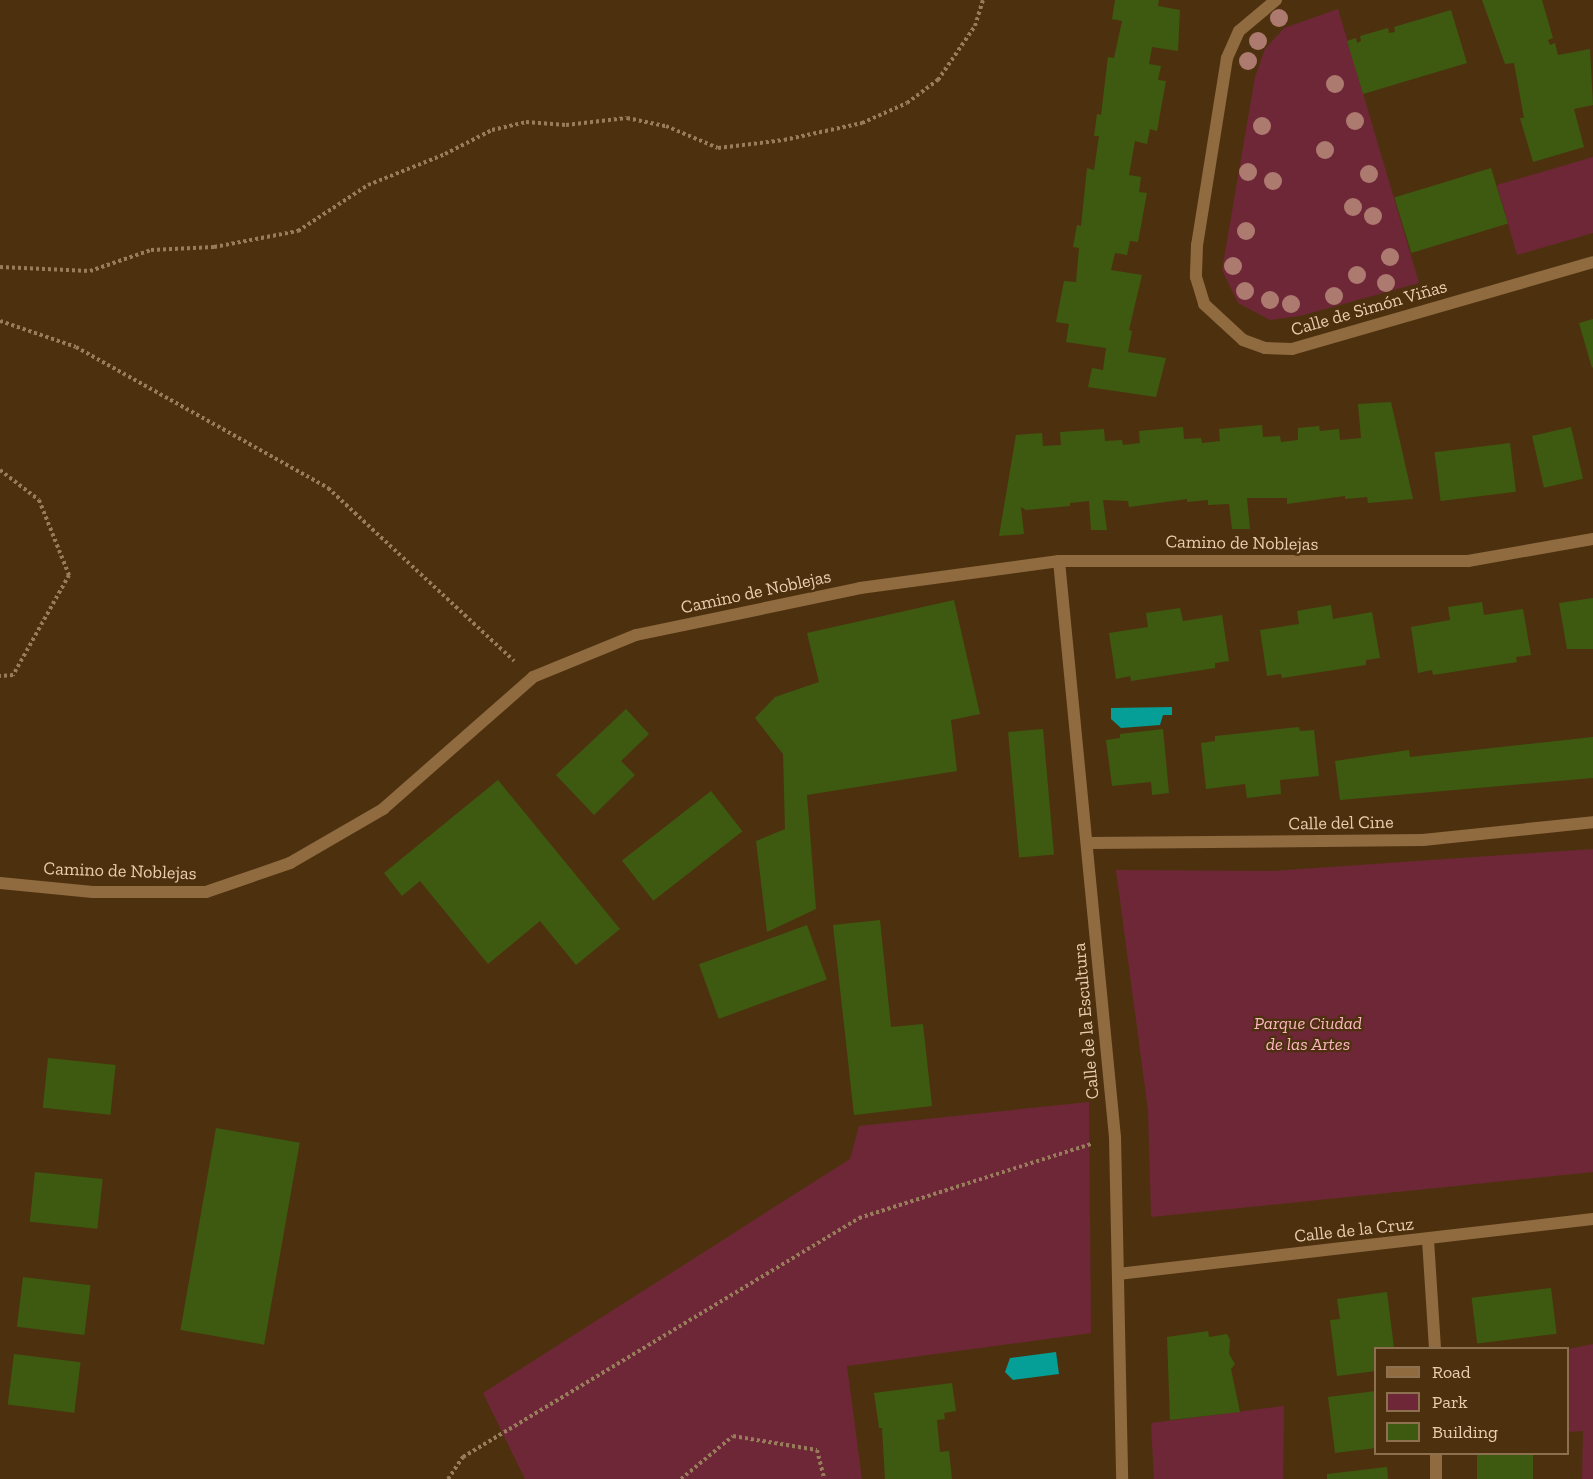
<!DOCTYPE html>
<html>
<head>
<meta charset="utf-8">
<style>
	body { margin:0 }
	#map { position:relative; width:1593px; height:1479px; overflow:hidden; background:#4d310f; font-family:"Zilla Slab",serif }
	div>[style] { position:absolute }
	.green>* { inset:0; background:#6e2737 }
	.water>* { inset:0; background:#069f97 }
	.building>* { inset:0; background:#3d5a10; transform-origin:0 0 }
	.path>* { height:4px; margin-top:-2px; transform-origin:0; background:repeating-linear-gradient(90deg,#987c5b 0 3px,transparent 0 6px) }
	.street>* { height:12px; margin:-6px; padding:0 6px; transform-origin:6px; border-radius:6px; background:#906b40 }
	.trees>* { width:18px; height:18px; margin:-9px; border-radius:50%; background:#ad7a70 }
	span { translate:-50% -50%; white-space:nowrap; text-align:center; line-height:1.15; -webkit-text-stroke:4.5px #4d310f; paint-order:stroke }
	.street-label { font-size:18px; color:#eaceaf }
	.park-label { font-size:18px; color:#fcb6c0; font-style:italic }
	.legend { position:absolute; left:1374px; top:1347px; width:195px; height:108px; box-sizing:border-box; background:#4d310f; border:2px solid #8c704f; margin:0; padding:8px 10px; list-style:none; font-size:18px; color:#eaceaf }
	.legend li { display:flex; align-items:center; gap:12px; height:30px }
	.legend b { width:30px; border:2px solid #8c704f }
</style>
</head>
<body>
<div id="map">
	<div class="green">
		<i style="clip-path:polygon(1338px 9px,1419px 283px,1300px 316px,1270px 320px,1238px 303px,1222px 270px,1255px 77px,1265px 49px,1284px 28px)"></i>
		<i style="clip-path:polygon(1593px 157px,1593px 233px,1517px 255px,1497px 185px)"></i>
		<i style="clip-path:polygon(1593px 849px,1593px 1172px,1151px 1217px,1148px 1110px,1116px 870px,1272px 871px)"></i>
		<i style="clip-path:polygon(1089px 1102px,1091px 1333px,847px 1366px,862px 1479px,525px 1479px,483px 1393px,850px 1159px,859px 1126px)"></i>
		<i style="clip-path:polygon(1593px 1344px,1593px 1479px,1582px 1479px,1583px 1431px,1568px 1432px,1568px 1349px)"></i>
		<i style="clip-path:polygon(1284px 1406px,1283px 1479px,1154px 1479px,1151px 1423px)"></i>
	</div>
	<div class="water">
		<i style="clip-path:polygon(1172px 707px,1172px 715px,1163px 715px,1160px 725px,1121px 728px,1111px 719px,1111px 708px)"></i>
		<i style="clip-path:polygon(1056px 1352px,1059px 1374px,1013px 1380px,1005px 1372px,1010px 1358px)"></i>
	</div>
	<div class="building">
		<i style="clip-path:polygon(1115px 0,1159px 0,1158px 6px,1180px 10px,1178px 51px,1152px 47px,1149px 64px,1161px 66px,1158px 80px,1166px 81px,1157px 131px,1150px 129px,1147px 144px,1135px 141px,1129px 175px,1141px 177px,1139px 192px,1147px 193px,1138px 242px,1130px 241px,1127px 255px,1115px 253px,1111px 270px,1142px 275px,1129px 330px,1132px 331px,1128px 352px,1166px 358px,1156px 397px,1088px 387px,1092px 368px,1103px 370px,1106px 348px,1066px 342px,1069px 324px,1056px 322px,1064px 281px,1076px 282px,1079px 248px,1073px 247px,1077px 225px,1081px 226px,1087px 168px,1094px 170px,1099px 136px,1094px 136px,1097px 114px,1101px 115px,1108px 57px,1114px 58px,1122px 21px,1112px 19px)"></i>
		<i style="clip-path:polygon(1482px 0,1542px 0,1553px 38px,1548px 40px,1550px 45px,1555px 43px,1558px 55px,1590px 49px,1593px 105px,1574px 109px,1584px 147px,1533px 162px,1520px 118px,1524px 118px,1514px 63px,1505px 64px)"></i>
		<i style="clip-path:polygon(1451px 10px,1467px 63px,1363px 94px,1347px 41px,1356px 38px,1357px 43px,1361px 41px,1360px 36px,1388px 28px,1389px 33px,1395px 32px,1394px 27px)"></i>
		<i style="left:1491px;top:168px;width:58px;height:101px;rotate:73deg"></i>
		<i style="clip-path:polygon(1593px 319px,1593px 367px,1592px 368px,1579px 323px)"></i>
		<i style="clip-path:polygon(1391px 402px,1413px 499px,1368px 503px,1367px 497px,1345px 499px,1345px 496px,1287px 504px,1287px 498px,1247px 498px,1250px 529px,1232px 529px,1229px 504px,1208px 505px,1208px 500px,1187px 502px,1187px 499px,1129px 507px,1128px 501px,1103px 500px,1107px 530px,1091px 530px,1089px 501px,1070px 503px,1070px 506px,1026px 510px,1021px 507px,1024px 534px,999px 536px,1016px 435px,1042px 433px,1043px 446px,1061px 445px,1060px 432px,1104px 429px,1105px 441px,1122px 440px,1123px 445px,1140px 443px,1139px 431px,1183px 427px,1184px 439px,1201px 438px,1202px 443px,1220px 441px,1219px 429px,1262px 425px,1263px 437px,1280px 436px,1281px 442px,1298px 440px,1298px 428px,1319px 426px,1320px 431px,1339px 429px,1340px 440px,1361px 438px,1358px 404px)"></i>
		<i style="left:1571px;top:427px;width:53px;height:40px;rotate:77deg"></i>
		<i style="left:1510px;top:443px;width:49px;height:76px;rotate:83deg"></i>
		<i style="clip-path:polygon(1593px 598px,1593px 649px,1567px 649px,1559px 603px)"></i>
		<i style="clip-path:polygon(954px 600px,980px 714px,951px 720px,957px 771px,807px 795px,816px 909px,767px 932px,756px 841px,785px 829px,783px 754px,755px 718px,775px 697px,819px 682px,807px 633px)"></i>
		<i style="clip-path:polygon(1482px 602px,1484px 615px,1523px 609px,1531px 655px,1516px 657px,1517px 662px,1433px 675px,1432px 670px,1418px 673px,1411px 627px,1450px 620px,1448px 607px)"></i>
		<i style="clip-path:polygon(1331px 605px,1333px 619px,1372px 612px,1380px 658px,1366px 660px,1366px 665px,1282px 678px,1281px 674px,1267px 676px,1260px 630px,1299px 624px,1297px 611px)"></i>
		<i style="clip-path:polygon(1180px 608px,1183px 621px,1222px 615px,1229px 661px,1215px 663px,1215px 668px,1131px 681px,1130px 676px,1116px 679px,1109px 633px,1148px 627px,1146px 613px)"></i>
		<i style="clip-path:polygon(626px 709px,649px 734px,621px 761px,635px 775px,594px 815px,556px 775px)"></i>
		<i style="clip-path:polygon(1299px 727px,1300px 731px,1314px 730px,1319px 776px,1280px 780px,1281px 794px,1247px 798px,1245px 784px,1206px 789px,1201px 743px,1215px 741px,1215px 736px)"></i>
		<i style="left:1043px;top:729px;width:126px;height:35px;rotate:85deg"></i>
		<i style="clip-path:polygon(1163px 729px,1169px 793px,1152px 795px,1151px 782px,1112px 786px,1106px 740px,1120px 738px,1120px 734px)"></i>
		<i style="clip-path:polygon(1593px 737px,1593px 778px,1340px 800px,1335px 761px,1409px 750px,1410px 757px)"></i>
		<i style="clip-path:polygon(498px 780px,620px 929px,576px 965px,540px 921px,488px 964px,420px 881px,402px 896px,384px 873px)"></i>
		<i style="left:711px;top:791px;width:51px;height:113px;rotate:52deg"></i>
		<i style="clip-path:polygon(880px 920px,891px 1027px,923px 1024px,932px 1106px,854px 1115px,833px 925px)"></i>
		<i style="left:807px;top:925px;width:58px;height:115px;rotate:70deg"></i>
		<i style="left:48px;top:1058px;width:68px;height:50px;rotate:6deg"></i>
		<i style="left:216px;top:1128px;width:85px;height:205px;rotate:10deg"></i>
		<i style="left:35px;top:1172px;width:68px;height:50px;rotate:6deg"></i>
		<i style="left:23px;top:1277px;width:68px;height:50px;rotate:7deg"></i>
		<i style="left:1551px;top:1288px;width:46px;height:80px;rotate:83deg"></i>
		<i style="clip-path:polygon(1387px 1292px,1394px 1348px,1376px 1348px,1376px 1371px,1337px 1376px,1330px 1320px,1340px 1319px,1337px 1299px)"></i>
		<i style="clip-path:polygon(1208px 1331px,1209px 1337px,1227px 1334px,1230px 1340px,1229px 1354px,1235px 1364px,1231px 1369px,1240px 1412px,1170px 1420px,1167px 1337px)"></i>
		<i style="left:14px;top:1354px;width:67px;height:51px;rotate:7deg"></i>
		<i style="clip-path:polygon(952px 1383px,956px 1411px,944px 1413px,945px 1419px,937px 1420px,940px 1452px,949px 1451px,952px 1479px,885px 1479px,882px 1428px,879px 1428px,874px 1393px)"></i>
		<i style="clip-path:polygon(1376px 1391px,1376px 1448px,1335px 1453px,1328px 1397px)"></i>
		<i style="left:1477px;top:1454px;width:56px;height:25px"></i>
		<i style="clip-path:polygon(1387px 1467px,1388px 1479px,1327px 1479px,1327px 1474px)"></i>
	</div>
	<div class="path">
		<i style="left:0;top:267px;width:90px;rotate:2.5deg"></i>
		<i style="left:90px;top:271px;width:65px;rotate:-19deg"></i>
		<i style="left:151px;top:250px;width:63px;rotate:-2.7deg"></i>
		<i style="left:214px;top:247px;width:86px;rotate:-10.8deg"></i>
		<i style="left:298px;top:231px;width:84px;rotate:-33.3deg"></i>
		<i style="left:368px;top:185px;width:83px;rotate:-21.9deg"></i>
		<i style="left:445px;top:154px;width:53px;rotate:-27.1deg"></i>
		<i style="left:492px;top:130px;width:35px;rotate:-13deg"></i>
		<i style="left:526px;top:122px;width:40px;rotate:4.3deg"></i>
		<i style="left:566px;top:125px;width:61px;rotate:-6.5deg"></i>
		<i style="left:627px;top:118px;width:40px;rotate:12deg"></i>
		<i style="left:666px;top:126px;width:56px;rotate:22.9deg"></i>
		<i style="left:718px;top:148px;width:66px;rotate:-6.9deg"></i>
		<i style="left:784px;top:140px;width:80px;rotate:-12.3deg"></i>
		<i style="left:862px;top:123px;width:49px;rotate:-24deg"></i>
		<i style="left:907px;top:103px;width:39px;rotate:-37deg"></i>
		<i style="left:938px;top:80px;width:65px;rotate:-55.6deg"></i>
		<i style="left:975px;top:26px;width:27px;rotate:-73deg"></i>
		<i style="left:0;top:321px;width:80px;rotate:18.9deg"></i>
		<i style="left:76px;top:347px;width:289px;rotate:29.2deg"></i>
		<i style="left:328px;top:488px;width:254px;rotate:42.9deg"></i>
		<i style="left:0;top:470px;width:49px;rotate:37.6deg"></i>
		<i style="left:39px;top:500px;width:81px;rotate:68.2deg"></i>
		<i style="left:69px;top:575px;width:115px;rotate:119.2deg"></i>
		<i style="left:13px;top:675px;width:13px;rotate:176deg"></i>
		<i style="left:448px;top:1479px;width:27px;rotate:-56deg"></i>
		<i style="left:463px;top:1457px;width:463px;rotate:-31.1deg"></i>
		<i style="left:859px;top:1218px;width:244px;rotate:-17.7deg"></i>
		<i style="left:681px;top:1479px;width:67px;rotate:-39.6deg"></i>
		<i style="left:733px;top:1436px;width:85px;rotate:9.5deg"></i>
		<i style="left:817px;top:1450px;width:30px;rotate:76deg"></i>
	</div>
	<div class="street">
		<i style="left:1276px;top:0;width:48px;rotate:140deg"></i>
		<i style="left:1239px;top:31px;width:30px;rotate:114deg"></i>
		<i style="left:1227px;top:58px;width:189px;rotate:99.1deg"></i>
		<i style="left:1197px;top:245px;width:32px;rotate:92deg"></i>
		<i style="left:1196px;top:277px;width:28px;rotate:73deg"></i>
		<i style="left:1204px;top:304px;width:53px;rotate:42.7deg"></i>
		<i style="left:1243px;top:340px;width:23px;rotate:20deg"></i>
		<i style="left:1265px;top:348px;width:27px;rotate:2deg"></i>
		<i style="left:1292px;top:349px;width:313px;rotate:-16.1deg"></i>
		<i style="left:1059px;top:561px;width:579px;rotate:84.45deg"></i>
		<i style="left:1115px;top:1137px;width:342px;rotate:88.8deg"></i>
		<i style="left:1088px;top:843px;width:335px;rotate:-0.5deg"></i>
		<i style="left:1423px;top:840px;width:171px;rotate:-6deg"></i>
		<i style="left:0;top:883px;width:93px;rotate:5.5deg"></i>
		<i style="left:93px;top:892px;width:113px"></i>
		<i style="left:206px;top:892px;width:89px;rotate:-19deg"></i>
		<i style="left:290px;top:863px;width:108px;rotate:-30.1deg"></i>
		<i style="left:383px;top:809px;width:200px;rotate:-41.3deg"></i>
		<i style="left:533px;top:677px;width:111px;rotate:-22.2deg"></i>
		<i style="left:636px;top:635px;width:229px;rotate:-11.8deg"></i>
		<i style="left:860px;top:588px;width:201px;rotate:-7.7deg"></i>
		<i style="left:1059px;top:561px;width:409px"></i>
		<i style="left:1468px;top:561px;width:127px;rotate:-10deg"></i>
		<i style="left:1428px;top:1240px;width:108px;rotate:86.3deg"></i>
		<i style="left:1118px;top:1274px;width:478px;rotate:-6.6deg"></i>
		<i style="left:1436px;top:1479px;width:25px;rotate:-90deg"></i>
	</div>
	<div class="trees">
		<i style="left:1279px;top:18px"></i>
		<i style="left:1258px;top:41px"></i>
		<i style="left:1248px;top:61px"></i>
		<i style="left:1335px;top:84px"></i>
		<i style="left:1355px;top:121px"></i>
		<i style="left:1262px;top:126px"></i>
		<i style="left:1325px;top:150px"></i>
		<i style="left:1248px;top:172px"></i>
		<i style="left:1369px;top:174px"></i>
		<i style="left:1273px;top:181px"></i>
		<i style="left:1353px;top:207px"></i>
		<i style="left:1373px;top:216px"></i>
		<i style="left:1246px;top:231px"></i>
		<i style="left:1390px;top:257px"></i>
		<i style="left:1233px;top:266px"></i>
		<i style="left:1357px;top:275px"></i>
		<i style="left:1386px;top:283px"></i>
		<i style="left:1245px;top:291px"></i>
		<i style="left:1334px;top:296px"></i>
		<i style="left:1270px;top:300px"></i>
		<i style="left:1291px;top:304px"></i>
	</div>
	<div class="street-label">
		<span style="left:1369px;top:308px;rotate:-16deg">Calle de Simón Viñas</span>
		<span style="left:1242px;top:543px;rotate:1deg">Camino de Noblejas</span>
		<span style="left:756px;top:592px;rotate:-12deg">Camino de Noblejas</span>
		<span style="left:1341px;top:823px;rotate:-1deg">Calle del Cine</span>
		<span style="left:120px;top:871px;rotate:2deg">Camino de Noblejas</span>
		<span style="left:1086px;top:1021px;rotate:-95deg">Calle de la Escultura</span>
		<span style="left:1354px;top:1230px;rotate:-6deg">Calle de la Cruz</span>
	</div>
	<div class="park-label">
		<span style="left:1308px;top:1034px">Parque Ciudad<br>de las Artes</span>
	</div>
	<ul class="legend">
	<li><b style="height:8px;background:#906b40"></b>Road</li>
	<li><b style="height:16px;background:#6e2737"></b>Park</li>
	<li><b style="height:16px;background:#3d5a10"></b>Building</li>
	</ul>
</div>
</body>
</html>
